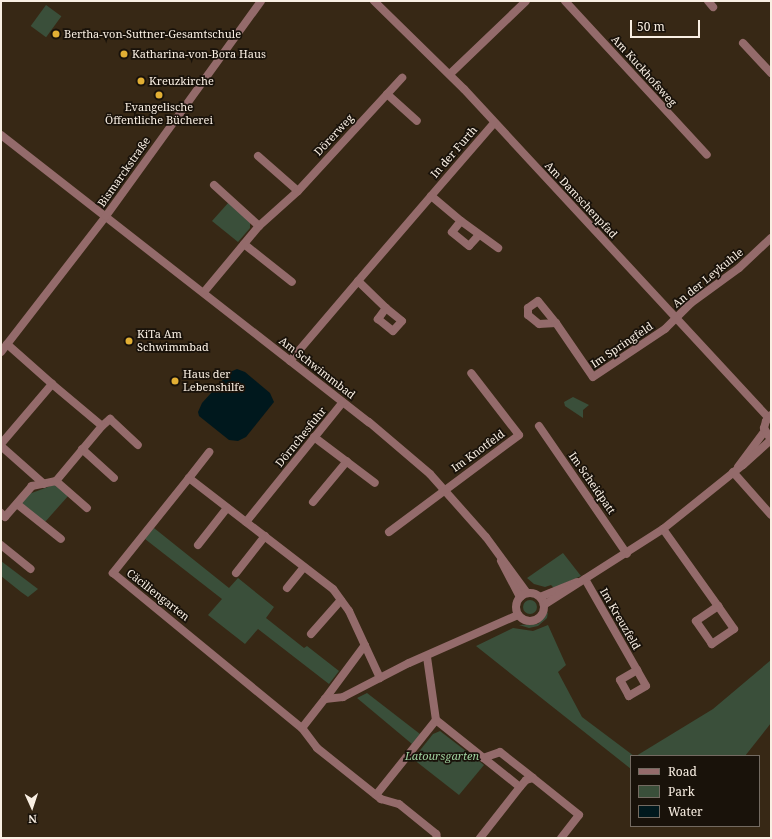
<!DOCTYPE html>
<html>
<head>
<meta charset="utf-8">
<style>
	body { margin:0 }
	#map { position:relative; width:772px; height:839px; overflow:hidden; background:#372815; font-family:"Noto Serif",serif }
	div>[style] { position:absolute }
	.green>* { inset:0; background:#3a4f3a; transform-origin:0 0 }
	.round { border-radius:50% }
	.water>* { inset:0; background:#00181d }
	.minor>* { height:8px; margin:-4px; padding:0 4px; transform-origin:4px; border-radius:4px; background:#946b6b }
	.minor>.ring { margin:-4px; padding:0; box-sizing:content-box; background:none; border:8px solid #946b6b; border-radius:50% }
	.tertiary>* { height:8px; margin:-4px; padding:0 4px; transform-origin:4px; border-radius:4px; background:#946b6b }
	.dots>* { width:11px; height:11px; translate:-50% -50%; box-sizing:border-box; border:2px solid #19120a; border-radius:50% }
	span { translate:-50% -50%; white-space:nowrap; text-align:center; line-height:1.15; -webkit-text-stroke:3.5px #19120a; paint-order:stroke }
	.poi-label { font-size:11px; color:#f9efe3 }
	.left { translate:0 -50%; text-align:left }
	.street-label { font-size:11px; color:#f9efe3 }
	.park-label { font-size:11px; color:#9fd29f; font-style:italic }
	.frame { position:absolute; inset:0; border:2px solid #f9efe3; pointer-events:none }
	.legend { position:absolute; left:630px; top:755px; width:130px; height:72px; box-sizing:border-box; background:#19120a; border:1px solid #736a61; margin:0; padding:5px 7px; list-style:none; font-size:12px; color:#f9efe3 }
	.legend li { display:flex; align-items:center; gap:8px; height:20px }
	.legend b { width:20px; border:1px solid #736a61 }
	.north { position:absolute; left:12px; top:787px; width:40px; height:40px; -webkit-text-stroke:3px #19120a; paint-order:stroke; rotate:177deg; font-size:11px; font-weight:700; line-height:16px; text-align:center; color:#f9efe3 }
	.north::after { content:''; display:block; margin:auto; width:14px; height:18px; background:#f9efe3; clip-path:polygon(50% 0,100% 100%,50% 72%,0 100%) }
	.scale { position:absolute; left:630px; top:20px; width:70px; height:18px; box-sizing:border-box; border:2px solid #f9efe3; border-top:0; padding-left:5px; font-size:12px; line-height:14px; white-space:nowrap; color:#f9efe3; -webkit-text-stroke:3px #19120a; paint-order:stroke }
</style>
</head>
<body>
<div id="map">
	<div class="green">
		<i style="left:46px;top:5px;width:19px;height:26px;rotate:36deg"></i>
		<i style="clip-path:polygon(229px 202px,250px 222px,250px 228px,238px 242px,212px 221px)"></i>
		<i style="clip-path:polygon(573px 397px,589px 405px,583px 410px,583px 418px,565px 406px,564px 402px)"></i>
		<i style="clip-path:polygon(56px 484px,69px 495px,45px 522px,20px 504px,29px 494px)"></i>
		<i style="clip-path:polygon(154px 528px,229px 588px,238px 578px,274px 607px,266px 618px,304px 648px,307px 646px,339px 671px,329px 684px,258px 629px,245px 644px,208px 615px,222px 599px,145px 539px)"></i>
		<i style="clip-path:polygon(563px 553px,581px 576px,554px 588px,551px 585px,545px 587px,534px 584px,527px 578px)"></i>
		<i style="clip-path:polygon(1px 561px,38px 589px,28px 597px,21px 592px,1px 576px)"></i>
		<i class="round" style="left:523px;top:600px;width:14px;height:14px"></i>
		<i style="clip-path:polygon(548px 612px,547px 618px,538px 626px,529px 628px,519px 625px,538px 624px)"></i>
		<i style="clip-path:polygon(548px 625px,566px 665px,558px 672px,582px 717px,634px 756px,631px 756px,631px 769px,476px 646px,513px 628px,533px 631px)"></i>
		<i style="clip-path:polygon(771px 660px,771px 723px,745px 756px,636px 756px,713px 709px)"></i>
		<i style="clip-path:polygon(367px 693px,420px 734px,412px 744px,357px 698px)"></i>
		<i style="clip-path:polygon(440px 731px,484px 765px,459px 795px,413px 759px,433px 734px)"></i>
	</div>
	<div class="water">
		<i style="clip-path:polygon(237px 369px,245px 372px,270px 393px,274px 402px,246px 437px,238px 441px,229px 440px,199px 416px,198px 412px,202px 403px,230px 372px)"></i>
	</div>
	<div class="minor">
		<i style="left:374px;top:1px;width:126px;rotate:44.4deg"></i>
		<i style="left:464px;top:89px;width:447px;rotate:47.2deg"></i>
		<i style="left:565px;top:1px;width:209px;rotate:47.3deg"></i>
		<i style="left:708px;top:1px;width:8px;rotate:50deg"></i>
		<i style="left:743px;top:43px;width:41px;rotate:47deg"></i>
		<i style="left:450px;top:74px;width:105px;rotate:-43.8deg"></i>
		<i style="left:387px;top:94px;width:40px;rotate:42deg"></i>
		<i style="left:1px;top:135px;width:467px;rotate:38deg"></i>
		<i style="left:369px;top:422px;width:80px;rotate:40.4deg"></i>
		<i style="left:430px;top:474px;width:84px;rotate:48.4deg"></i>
		<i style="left:486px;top:537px;width:69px;rotate:53.8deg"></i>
		<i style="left:258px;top:156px;width:53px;rotate:41.2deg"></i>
		<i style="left:214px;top:185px;width:61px;rotate:42.3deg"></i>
		<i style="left:461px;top:221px;width:39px;rotate:-140deg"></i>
		<i style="left:431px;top:196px;width:96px;rotate:-49.2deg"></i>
		<i style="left:478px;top:236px;width:13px;rotate:132deg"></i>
		<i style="left:469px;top:246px;width:22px;rotate:-141deg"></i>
		<i style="left:452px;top:232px;width:14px;rotate:-51deg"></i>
		<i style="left:461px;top:221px;width:46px;rotate:36.1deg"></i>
		<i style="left:244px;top:244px;width:61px;rotate:38.4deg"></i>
		<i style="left:358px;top:281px;width:112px;rotate:-49.3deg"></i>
		<i style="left:204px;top:292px;width:86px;rotate:-50.2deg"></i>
		<i style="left:259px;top:226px;width:52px;rotate:-41.9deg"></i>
		<i style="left:298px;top:191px;width:154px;rotate:-47.4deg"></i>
		<i style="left:556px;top:323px;width:17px;rotate:177deg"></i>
		<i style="left:539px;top:324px;width:14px;rotate:-141deg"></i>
		<i style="left:528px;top:315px;width:7px;rotate:-90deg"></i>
		<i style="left:528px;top:308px;width:12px;rotate:-35deg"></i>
		<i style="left:538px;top:301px;width:28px;rotate:51deg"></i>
		<i style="left:556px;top:323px;width:65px;rotate:55.6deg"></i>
		<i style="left:593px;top:377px;width:87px;rotate:-33.7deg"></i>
		<i style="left:665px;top:329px;width:37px;rotate:-45deg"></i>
		<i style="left:691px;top:303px;width:59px;rotate:-36.1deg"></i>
		<i style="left:739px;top:268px;width:44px;rotate:-43.2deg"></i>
		<i style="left:7px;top:344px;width:60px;rotate:41.6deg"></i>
		<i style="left:290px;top:361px;width:105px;rotate:-49.6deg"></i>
		<i style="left:358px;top:281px;width:39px;rotate:44deg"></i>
		<i style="left:386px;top:308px;width:14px;rotate:126deg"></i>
		<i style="left:378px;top:319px;width:19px;rotate:39deg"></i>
		<i style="left:393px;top:331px;width:13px;rotate:-48deg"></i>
		<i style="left:402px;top:321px;width:21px;rotate:-141deg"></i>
		<i style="left:102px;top:426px;width:11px;rotate:-41deg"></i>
		<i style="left:110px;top:419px;width:38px;rotate:43deg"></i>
		<i style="left:539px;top:426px;width:155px;rotate:55.5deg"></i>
		<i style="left:314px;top:437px;width:76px;rotate:37deg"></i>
		<i style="left:1px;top:444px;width:79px;rotate:-49.6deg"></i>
		<i style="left:52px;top:384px;width:65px;rotate:40deg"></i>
		<i style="left:102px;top:426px;width:72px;rotate:129.9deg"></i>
		<i style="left:56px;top:481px;width:25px;rotate:168deg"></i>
		<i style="left:32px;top:486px;width:41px;rotate:131.1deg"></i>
		<i style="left:5px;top:517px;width:6px;rotate:-135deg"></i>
		<i style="left:1px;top:446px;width:57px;rotate:41.5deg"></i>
		<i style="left:82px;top:449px;width:43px;rotate:42.2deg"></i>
		<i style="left:738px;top:467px;width:44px;rotate:-53.4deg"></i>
		<i style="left:733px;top:472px;width:57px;rotate:48.5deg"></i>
		<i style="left:189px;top:478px;width:33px;rotate:-52deg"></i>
		<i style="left:56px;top:481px;width:41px;rotate:41.1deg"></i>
		<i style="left:313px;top:502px;width:53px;rotate:-50.3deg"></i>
		<i style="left:17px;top:504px;width:56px;rotate:38.5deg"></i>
		<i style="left:246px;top:522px;width:154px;rotate:-51.1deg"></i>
		<i style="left:663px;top:529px;width:95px;rotate:54.5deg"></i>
		<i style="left:718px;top:606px;width:28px;rotate:55deg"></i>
		<i style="left:734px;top:629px;width:27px;rotate:146deg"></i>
		<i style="left:712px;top:644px;width:28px;rotate:-125deg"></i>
		<i style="left:696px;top:621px;width:27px;rotate:-34deg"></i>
		<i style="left:389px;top:532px;width:162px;rotate:-36.7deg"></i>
		<i style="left:519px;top:435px;width:78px;rotate:-127.7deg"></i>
		<i style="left:1px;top:545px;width:38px;rotate:39deg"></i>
		<i style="left:198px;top:545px;width:47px;rotate:-51.9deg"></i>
		<i style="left:501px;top:561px;width:41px;rotate:62.2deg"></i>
		<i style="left:236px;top:573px;width:47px;rotate:-51.9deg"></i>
		<i style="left:585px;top:579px;width:123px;rotate:60.3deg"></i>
		<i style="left:646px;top:686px;width:20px;rotate:150deg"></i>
		<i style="left:629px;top:696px;width:18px;rotate:-119deg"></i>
		<i style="left:620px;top:680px;width:20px;rotate:-30deg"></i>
		<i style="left:287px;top:588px;width:27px;rotate:-51deg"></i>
		<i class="ring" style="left:516px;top:593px;width:20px;height:20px"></i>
		<i style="left:540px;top:597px;width:40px;rotate:-22deg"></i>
		<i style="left:544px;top:605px;width:141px;rotate:-32.6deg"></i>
		<i style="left:663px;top:529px;width:102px;rotate:-38.7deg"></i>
		<i style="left:743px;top:465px;width:38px;rotate:-42deg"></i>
		<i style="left:771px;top:440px;width:14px;rotate:-120deg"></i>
		<i style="left:764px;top:428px;width:7px;rotate:-74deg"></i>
		<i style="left:766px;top:421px;width:8px;rotate:-50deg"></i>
		<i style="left:311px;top:634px;width:45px;rotate:-48.6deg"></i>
		<i style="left:427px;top:657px;width:64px;rotate:81.9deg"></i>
		<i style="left:436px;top:720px;width:107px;rotate:38.6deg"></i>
		<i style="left:520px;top:787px;width:9px;rotate:-49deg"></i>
		<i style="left:526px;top:780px;width:7px;rotate:-16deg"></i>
		<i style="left:533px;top:778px;width:59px;rotate:38.8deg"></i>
		<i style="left:579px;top:815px;width:29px;rotate:128deg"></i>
		<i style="left:380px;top:678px;width:74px;rotate:-114.8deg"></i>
		<i style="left:349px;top:611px;width:27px;rotate:-126deg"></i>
		<i style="left:333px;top:589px;width:182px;rotate:-142.4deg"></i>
		<i style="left:189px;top:478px;width:122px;rotate:128.7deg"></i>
		<i style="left:113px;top:573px;width:244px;rotate:39.4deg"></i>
		<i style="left:302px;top:728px;width:25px;rotate:53deg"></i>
		<i style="left:317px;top:748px;width:82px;rotate:38.6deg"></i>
		<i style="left:381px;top:799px;width:19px;rotate:16deg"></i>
		<i style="left:399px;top:804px;width:48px;rotate:39deg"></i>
		<i style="left:436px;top:834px;width:4px;rotate:76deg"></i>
		<i style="left:325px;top:699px;width:67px;rotate:-53.5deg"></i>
		<i style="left:302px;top:728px;width:37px;rotate:-52deg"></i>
		<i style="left:325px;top:699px;width:18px;rotate:-6deg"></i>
		<i style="left:343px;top:697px;width:74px;rotate:-27.3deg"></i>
		<i style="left:409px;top:663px;width:119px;rotate:-23.8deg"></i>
		<i style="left:483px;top:758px;width:18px;rotate:-19deg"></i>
		<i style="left:500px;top:752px;width:42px;rotate:38.2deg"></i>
		<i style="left:376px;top:795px;width:96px;rotate:-51.3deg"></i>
		<i style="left:480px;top:838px;width:65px;rotate:-51.9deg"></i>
	</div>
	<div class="tertiary">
		<i style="left:1px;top:352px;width:172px;rotate:-52.3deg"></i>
		<i style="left:106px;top:216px;width:265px;rotate:-54.2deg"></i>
	</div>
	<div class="dots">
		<i style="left:56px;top:34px;background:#e2af34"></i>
		<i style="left:124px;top:54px;background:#e2af34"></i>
		<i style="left:141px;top:81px;background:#e2af34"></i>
		<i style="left:159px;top:95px;background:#e2af34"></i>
		<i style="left:129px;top:341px;background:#e2af34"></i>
		<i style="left:175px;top:381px;background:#e2af34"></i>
	</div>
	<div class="poi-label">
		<span class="left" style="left:64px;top:34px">Bertha-von-Suttner-Gesamtschule</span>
		<span class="left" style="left:132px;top:54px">Katharina-von-Bora Haus</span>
		<span class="left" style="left:149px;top:81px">Kreuzkirche</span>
		<span style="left:159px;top:114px">Evangelische<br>Öffentliche Bücherei</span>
		<span class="left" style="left:137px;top:341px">KiTa Am<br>Schwimmbad</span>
		<span class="left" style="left:183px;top:381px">Haus der<br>Lebenshilfe</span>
	</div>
	<div class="street-label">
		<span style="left:644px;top:71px;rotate:48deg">Am Kuckhofsweg</span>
		<span style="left:334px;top:135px;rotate:-47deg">Dörerweg</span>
		<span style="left:454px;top:152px;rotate:-49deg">In der Furth</span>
		<span style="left:124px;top:172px;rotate:-55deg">Bismarckstraße</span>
		<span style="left:581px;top:200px;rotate:47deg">Am Damschenpfad</span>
		<span style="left:708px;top:278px;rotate:-39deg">An der Leykuhle</span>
		<span style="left:622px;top:345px;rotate:-34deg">Im Springfeld</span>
		<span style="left:317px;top:368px;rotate:38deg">Am Schwimmbad</span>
		<span style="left:301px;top:437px;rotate:-51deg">Dörnchesfuhr</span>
		<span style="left:478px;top:451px;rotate:-36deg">Im Knotfeld</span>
		<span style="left:592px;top:483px;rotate:55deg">Im Scheidpatt</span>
		<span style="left:158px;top:595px;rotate:38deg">Cäciliengarten</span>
		<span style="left:620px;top:619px;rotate:60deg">Im Kreuzfeld</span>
	</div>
	<div class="park-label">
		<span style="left:442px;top:756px">Latoursgarten</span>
	</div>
	<div class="frame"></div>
	<ul class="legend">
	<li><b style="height:5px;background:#946b6b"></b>Road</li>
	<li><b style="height:11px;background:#3a4f3a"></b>Park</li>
	<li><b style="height:11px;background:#00181d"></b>Water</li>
	</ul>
	<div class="north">N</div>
	<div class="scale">50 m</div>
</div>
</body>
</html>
